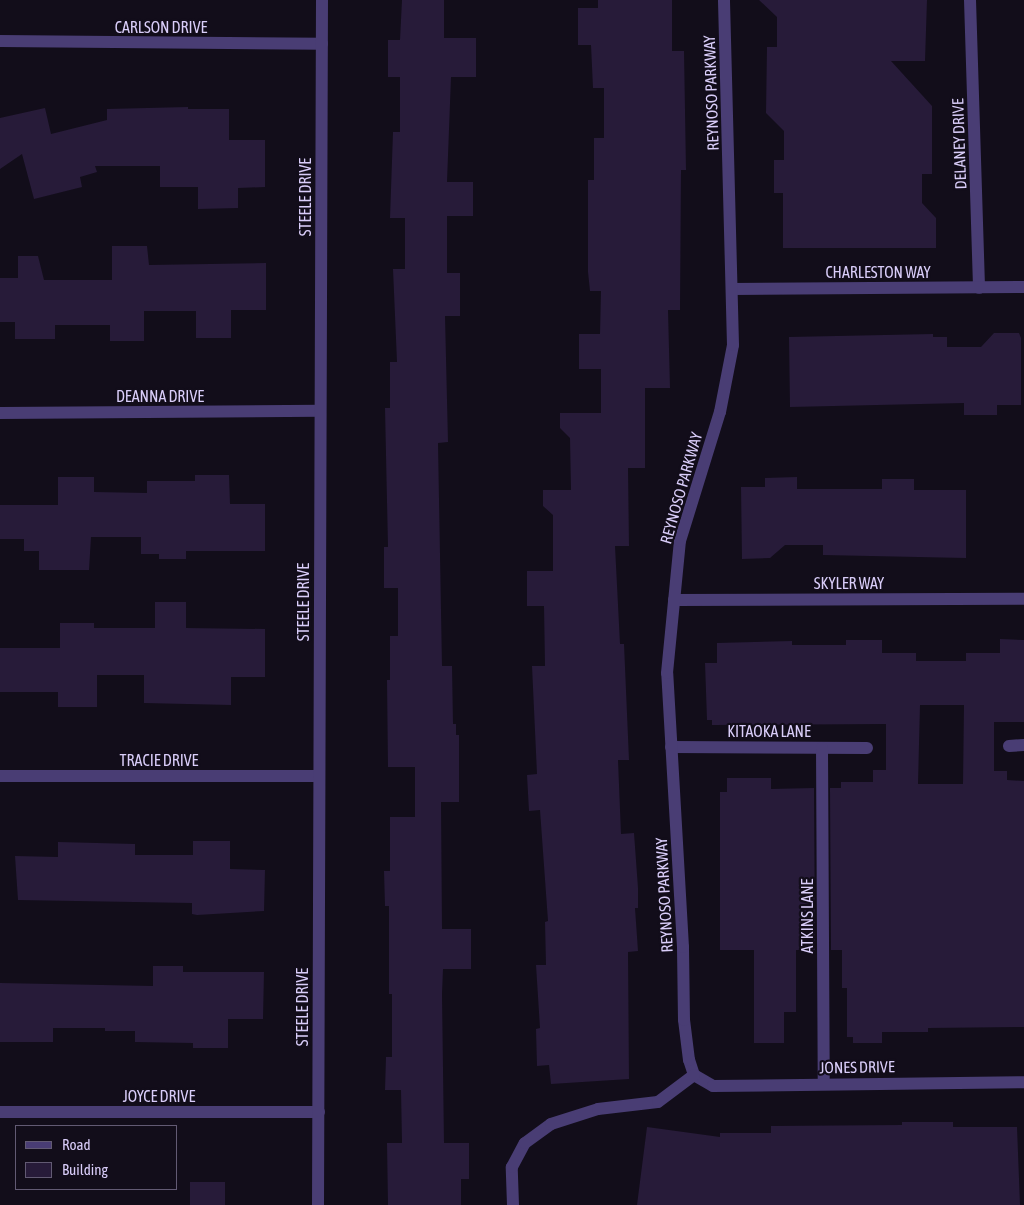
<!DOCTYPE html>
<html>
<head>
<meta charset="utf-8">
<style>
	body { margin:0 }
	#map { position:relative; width:1024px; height:1205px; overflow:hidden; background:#120d1a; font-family:"Asap Condensed",sans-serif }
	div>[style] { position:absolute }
	.building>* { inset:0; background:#271b39; transform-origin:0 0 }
	.minor>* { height:12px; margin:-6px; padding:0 6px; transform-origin:6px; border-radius:6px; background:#493d74 }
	span { translate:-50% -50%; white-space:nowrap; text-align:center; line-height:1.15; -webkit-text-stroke:4.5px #120d1a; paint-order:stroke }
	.street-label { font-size:16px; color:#d9cdf9 }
	.legend { position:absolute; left:15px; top:1125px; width:162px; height:65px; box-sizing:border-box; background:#120d1a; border:1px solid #625a73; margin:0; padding:6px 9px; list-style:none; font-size:15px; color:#d9cdf9 }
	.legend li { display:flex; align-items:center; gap:10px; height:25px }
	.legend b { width:25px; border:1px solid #625a73 }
</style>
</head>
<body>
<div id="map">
	<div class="building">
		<i style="clip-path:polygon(402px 0,444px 0,444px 38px,476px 38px,476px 77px,451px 77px,447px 182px,473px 182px,473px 216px,447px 216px,447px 273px,460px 273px,460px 316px,445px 316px,448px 442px,438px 443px,442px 666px,452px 666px,453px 724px,456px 724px,456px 735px,459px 735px,459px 802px,441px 802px,442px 929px,471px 929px,471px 969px,443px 969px,442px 994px,444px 1143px,469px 1143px,469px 1179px,461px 1179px,461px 1205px,388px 1205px,387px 1143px,402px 1143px,401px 1090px,385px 1090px,386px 1057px,392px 1057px,392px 994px,389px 994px,389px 906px,385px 906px,384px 871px,390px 871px,390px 817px,415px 817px,415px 767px,388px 767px,387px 680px,390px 680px,390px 636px,398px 636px,398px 588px,384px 588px,384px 547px,388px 547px,385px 408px,390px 408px,390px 362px,397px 362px,393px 269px,405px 269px,405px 218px,390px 218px,393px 132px,400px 132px,400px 77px,388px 77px,388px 40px,400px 40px)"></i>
		<i style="clip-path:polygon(598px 0,672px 0,672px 51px,684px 51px,686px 170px,681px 170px,680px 310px,668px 310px,670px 388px,645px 388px,645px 468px,628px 468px,629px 546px,615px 546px,620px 644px,624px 644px,629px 760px,618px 760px,621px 834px,634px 833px,638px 888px,638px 908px,635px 908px,638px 951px,628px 952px,629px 1079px,551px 1084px,549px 1065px,537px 1066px,536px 1029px,540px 1028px,536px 965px,546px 965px,545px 922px,548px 921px,540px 810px,529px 811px,527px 775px,537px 774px,532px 666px,545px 666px,544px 606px,527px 606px,527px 571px,553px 571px,553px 515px,543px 506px,543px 490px,571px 490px,570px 438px,560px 428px,560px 413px,601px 413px,601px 369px,579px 369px,579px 334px,600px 334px,601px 291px,590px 291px,588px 272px,588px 180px,594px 180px,594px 138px,604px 138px,604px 88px,593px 88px,591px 45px,578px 45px,578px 8px,598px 8px)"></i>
		<i style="clip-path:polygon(759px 0,927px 0,925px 61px,891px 61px,932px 106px,932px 174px,922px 174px,922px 203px,936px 218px,936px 248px,783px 248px,783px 193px,774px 193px,774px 160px,784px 160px,784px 131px,766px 113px,767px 47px,777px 47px,777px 17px)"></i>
		<i style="clip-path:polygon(188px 107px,188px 109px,229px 109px,229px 140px,265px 140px,265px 187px,238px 188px,238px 208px,198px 209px,198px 187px,160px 187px,160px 166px,95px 166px,97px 172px,80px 177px,82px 187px,34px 199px,22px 154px,0 169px,0 118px,45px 108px,51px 134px,107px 120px,107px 109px)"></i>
		<i style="clip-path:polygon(112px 246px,147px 246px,149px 265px,266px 263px,266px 310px,231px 310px,231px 338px,196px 338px,196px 311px,144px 311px,144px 341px,110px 341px,110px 325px,55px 325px,55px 339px,15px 339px,15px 322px,0 322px,0 278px,18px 278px,18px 256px,38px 256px,44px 280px,112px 280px)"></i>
		<i style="clip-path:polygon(994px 333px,1019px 333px,1021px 338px,1021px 405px,997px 405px,997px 415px,964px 415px,964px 403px,790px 407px,789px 337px,933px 334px,933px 337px,947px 337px,947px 347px,981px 347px)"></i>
		<i style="clip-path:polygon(195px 475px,229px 475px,230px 504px,265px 504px,265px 551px,186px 551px,186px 559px,159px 559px,159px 554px,141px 554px,141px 537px,91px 537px,89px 570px,39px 570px,39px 551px,24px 551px,24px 539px,0 539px,0 505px,58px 505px,58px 477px,94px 477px,94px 492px,147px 493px,147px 481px,195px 481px)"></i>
		<i style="clip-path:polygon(797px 477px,797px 489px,882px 489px,882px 479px,914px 479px,914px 490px,966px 490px,966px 558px,823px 555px,823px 545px,785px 545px,770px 558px,742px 559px,741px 487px,765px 487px,765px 478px)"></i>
		<i style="clip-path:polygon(155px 602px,186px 602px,186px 628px,265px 629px,265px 677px,231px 677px,231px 705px,144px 703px,144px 675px,97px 675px,97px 707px,58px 707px,58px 692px,0 692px,0 648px,60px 648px,60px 623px,94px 623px,94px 628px,155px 628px)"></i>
		<i style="clip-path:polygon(evenodd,1000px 639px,1024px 640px,1024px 722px,994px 722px,994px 771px,1007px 771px,1007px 780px,1024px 781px,1024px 1027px,928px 1028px,928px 1032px,882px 1032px,882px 1043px,853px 1043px,853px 1037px,847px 1037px,847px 988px,842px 988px,842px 950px,831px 950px,830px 788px,841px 788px,841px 782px,873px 782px,873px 770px,886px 770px,886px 724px,712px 725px,712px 720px,707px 720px,705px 663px,717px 663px,717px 643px,792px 641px,792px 645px,846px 645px,846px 640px,882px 640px,882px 653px,916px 653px,916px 661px,966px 661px,966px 653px,1000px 653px,1000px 639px,920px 705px,964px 705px,963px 784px,918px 784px,920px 705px)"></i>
		<i style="clip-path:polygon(727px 778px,771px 778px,771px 789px,814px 788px,815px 950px,796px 950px,796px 1012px,784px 1012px,784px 1043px,754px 1043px,754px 950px,720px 950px,720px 792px,727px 792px)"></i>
		<i style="clip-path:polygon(193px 841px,230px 841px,230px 869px,265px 870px,264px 911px,197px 915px,192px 914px,192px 903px,18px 900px,15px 856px,58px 857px,58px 842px,135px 844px,135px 855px,193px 855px)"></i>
		<i style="clip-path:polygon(153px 966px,183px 966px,183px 972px,264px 972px,263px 1019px,228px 1019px,228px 1048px,193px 1048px,193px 1043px,135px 1042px,135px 1031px,105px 1031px,105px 1028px,53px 1028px,53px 1042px,0 1042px,0 983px,153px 986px)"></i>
		<i style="clip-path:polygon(902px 1122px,953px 1122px,953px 1127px,1017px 1127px,1020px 1205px,637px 1205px,647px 1127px,720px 1137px,720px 1133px,771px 1133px,771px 1126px,902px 1125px)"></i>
		<i style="left:190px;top:1182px;width:35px;height:23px"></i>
	</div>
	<div class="minor">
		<i style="left:970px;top:0;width:288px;rotate:88.2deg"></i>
		<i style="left:0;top:41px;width:322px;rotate:0.5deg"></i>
		<i style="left:732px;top:289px;width:292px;rotate:-0.4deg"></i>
		<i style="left:0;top:413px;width:320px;rotate:-0.4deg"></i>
		<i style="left:674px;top:600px;width:350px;rotate:-0.2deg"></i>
		<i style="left:1009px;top:746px;width:15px;rotate:-4deg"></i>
		<i style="left:671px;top:747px;width:196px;rotate:0.3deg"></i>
		<i style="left:822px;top:748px;width:336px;rotate:89.7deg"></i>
		<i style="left:0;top:776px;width:319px"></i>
		<i style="left:694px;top:1075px;width:16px;rotate:-108deg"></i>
		<i style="left:689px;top:1060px;width:40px;rotate:-97.1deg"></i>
		<i style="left:684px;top:1020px;width:73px;rotate:-90.8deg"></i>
		<i style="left:683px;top:947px;width:274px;rotate:-93.3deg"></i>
		<i style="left:667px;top:673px;width:133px;rotate:-84.4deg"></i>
		<i style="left:680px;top:541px;width:135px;rotate:-72.8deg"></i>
		<i style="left:720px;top:412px;width:68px;rotate:-79deg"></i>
		<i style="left:733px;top:345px;width:345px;rotate:-91.5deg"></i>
		<i style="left:694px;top:1075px;width:22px;rotate:30deg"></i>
		<i style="left:713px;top:1086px;width:311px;rotate:-0.7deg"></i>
		<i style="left:0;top:1112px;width:319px"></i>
		<i style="left:318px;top:1205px;width:1205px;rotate:-89.81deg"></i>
		<i style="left:513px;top:1205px;width:38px;rotate:-92deg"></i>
		<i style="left:512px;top:1167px;width:27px;rotate:-62deg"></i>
		<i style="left:525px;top:1143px;width:32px;rotate:-36deg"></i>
		<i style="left:551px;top:1124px;width:49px;rotate:-17.7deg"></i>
		<i style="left:598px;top:1109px;width:60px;rotate:-6.7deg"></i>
		<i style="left:658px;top:1102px;width:45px;rotate:-36.9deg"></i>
	</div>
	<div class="street-label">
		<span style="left:161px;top:27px">CARLSON DRIVE</span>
		<span style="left:711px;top:93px;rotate:-92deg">REYNOSO PARKWAY</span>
		<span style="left:959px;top:144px;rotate:-92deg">DELANEY DRIVE</span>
		<span style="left:305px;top:197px;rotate:-90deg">STEELE DRIVE</span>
		<span style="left:878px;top:272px">CHARLESTON WAY</span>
		<span style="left:160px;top:396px">DEANNA DRIVE</span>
		<span style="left:681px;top:488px;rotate:-74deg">REYNOSO PARKWAY</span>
		<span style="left:849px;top:583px">SKYLER WAY</span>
		<span style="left:303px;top:602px;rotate:-90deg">STEELE DRIVE</span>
		<span style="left:769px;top:731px">KITAOKA LANE</span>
		<span style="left:159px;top:760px">TRACIE DRIVE</span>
		<span style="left:664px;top:895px;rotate:-93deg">REYNOSO PARKWAY</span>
		<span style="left:807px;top:916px;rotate:-90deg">ATKINS LANE</span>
		<span style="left:302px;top:1007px;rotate:-90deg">STEELE DRIVE</span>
		<span style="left:857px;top:1067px;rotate:-1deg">JONES DRIVE</span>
		<span style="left:159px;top:1096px">JOYCE DRIVE</span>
	</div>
	<ul class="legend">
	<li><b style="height:6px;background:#493d74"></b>Road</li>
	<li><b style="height:14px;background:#271b39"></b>Building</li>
	</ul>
</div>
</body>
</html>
